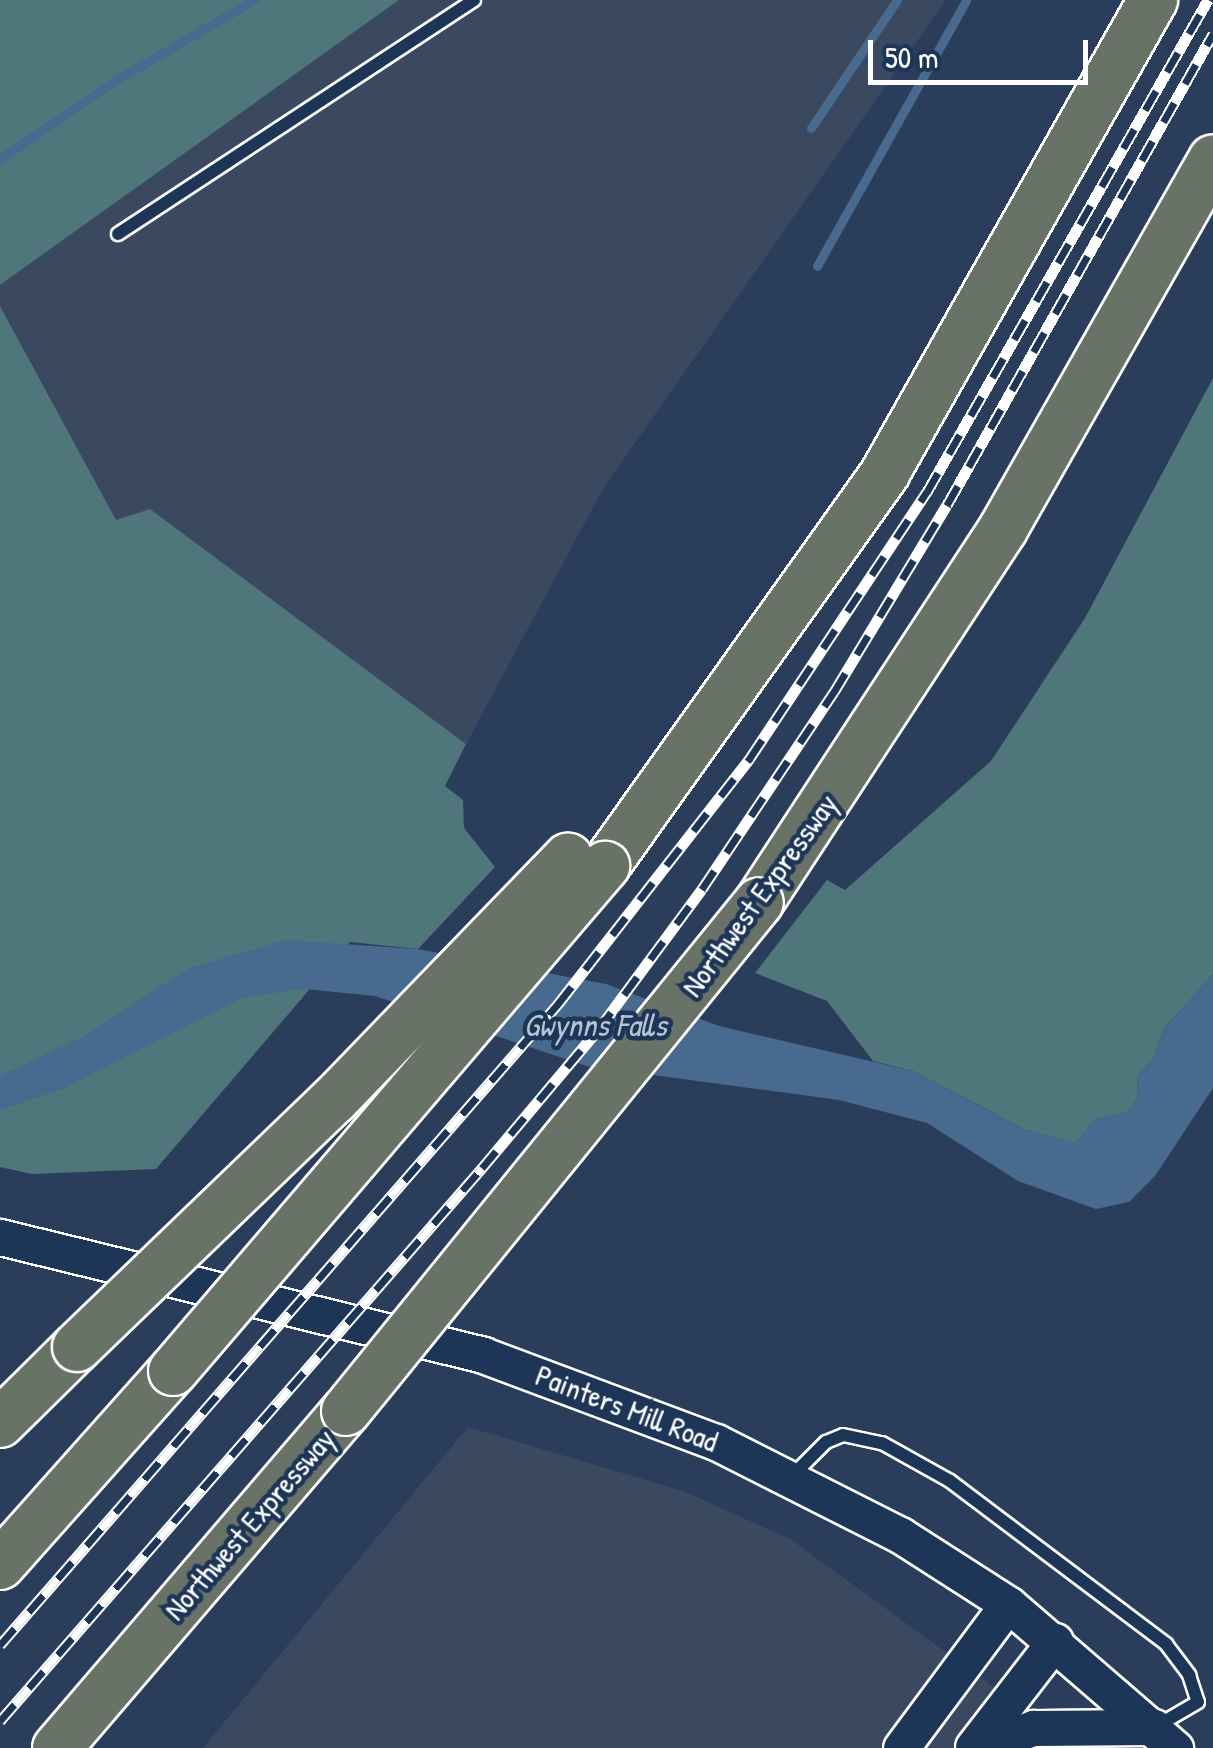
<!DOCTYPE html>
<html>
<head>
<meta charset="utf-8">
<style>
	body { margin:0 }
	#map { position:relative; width:1213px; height:1748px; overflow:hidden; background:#2a3e5b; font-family:"Patrick Hand",sans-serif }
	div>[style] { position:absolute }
	.built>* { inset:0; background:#3a4960 }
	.green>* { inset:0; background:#4f767a }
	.water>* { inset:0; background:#486a8e }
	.stream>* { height:9px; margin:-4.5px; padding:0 4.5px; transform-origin:4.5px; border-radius:4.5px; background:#486a8e }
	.roads { filter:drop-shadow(2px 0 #fff) drop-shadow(-2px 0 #fff) drop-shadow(0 2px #fff) drop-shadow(0 -2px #fff) }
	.lane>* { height:12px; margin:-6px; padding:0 6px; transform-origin:6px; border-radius:6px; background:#1d3557 }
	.secondary>* { height:35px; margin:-17.5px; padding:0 17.5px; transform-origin:17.5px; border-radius:17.5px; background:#1d3557 }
	.highway>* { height:48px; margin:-24px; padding:0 24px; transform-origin:24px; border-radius:24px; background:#687266 }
	.rail>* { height:11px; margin-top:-5.5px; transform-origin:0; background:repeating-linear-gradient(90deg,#1d3557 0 22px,#fff 0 44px); box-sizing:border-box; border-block:2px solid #fff }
	.bridges { filter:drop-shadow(2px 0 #fff) drop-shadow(-2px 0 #fff) drop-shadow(0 2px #fff) drop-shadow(0 -2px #fff) }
	.highway-bridge>* { height:48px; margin:-24px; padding:0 24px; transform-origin:24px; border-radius:24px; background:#687266 }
	span { translate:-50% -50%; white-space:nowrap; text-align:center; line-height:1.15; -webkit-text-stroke:9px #1d3557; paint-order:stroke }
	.street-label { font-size:30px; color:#fff }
	.water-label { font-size:32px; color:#b6c3d2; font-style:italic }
	.scale { position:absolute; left:868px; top:40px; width:220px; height:45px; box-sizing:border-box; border:5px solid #fff; border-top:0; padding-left:12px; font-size:30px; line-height:35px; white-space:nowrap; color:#fff; -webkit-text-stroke:8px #1d3557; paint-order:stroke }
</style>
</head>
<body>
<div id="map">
	<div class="built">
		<i style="clip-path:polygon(399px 0,946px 0,604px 487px,466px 744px,150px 509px,116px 520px,0 306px,0 285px)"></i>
		<i style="clip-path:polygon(468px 1427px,683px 1491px,790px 1539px,1078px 1748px,203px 1748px)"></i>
	</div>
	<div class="green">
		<i style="clip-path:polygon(0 0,399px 0,0 285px)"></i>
		<i style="clip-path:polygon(0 306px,116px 520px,150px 509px,466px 744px,445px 786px,463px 800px,464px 828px,495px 867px,418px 949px,350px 942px,156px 1169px,32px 1174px,0 1167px)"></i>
		<i style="clip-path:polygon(1213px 378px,1213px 975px,1165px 1027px,1154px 1058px,1137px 1077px,1138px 1097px,1129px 1111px,1096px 1119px,1075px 1144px,1024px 1129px,913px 1071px,873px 1061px,827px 1001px,755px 973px,827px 880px,845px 890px,991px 761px,1085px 618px)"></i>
	</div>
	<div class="water">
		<i style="clip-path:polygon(285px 940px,418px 949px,606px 984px,719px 1026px,913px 1071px,1024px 1129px,1075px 1143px,1096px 1119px,1129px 1110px,1138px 1097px,1137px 1077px,1154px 1058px,1165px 1027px,1213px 975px,1213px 1088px,1155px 1176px,1129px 1202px,1096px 1209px,1018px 1181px,927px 1123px,839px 1100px,587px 1066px,375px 996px,305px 989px,244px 997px,62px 1089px,0 1110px,0 1076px,84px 1036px,189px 968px)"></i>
	</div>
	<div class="stream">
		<i style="left:811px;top:128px;width:154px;rotate:-56.1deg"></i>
		<i style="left:0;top:159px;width:140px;rotate:-34.3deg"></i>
		<i style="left:116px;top:80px;width:160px;rotate:-30.1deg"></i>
		<i style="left:817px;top:266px;width:305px;rotate:-60.7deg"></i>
	</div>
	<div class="roads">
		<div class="lane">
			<i style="left:118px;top:234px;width:426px;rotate:-33.3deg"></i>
			<i style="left:792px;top:1476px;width:48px;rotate:-45deg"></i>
			<i style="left:826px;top:1442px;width:18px;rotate:-22deg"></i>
			<i style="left:843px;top:1435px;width:40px;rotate:12deg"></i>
			<i style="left:882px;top:1443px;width:78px;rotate:29.2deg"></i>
			<i style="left:950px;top:1481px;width:271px;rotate:37deg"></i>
			<i style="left:1166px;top:1644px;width:39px;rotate:53deg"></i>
			<i style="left:1189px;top:1675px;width:28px;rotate:72deg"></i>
			<i style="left:1198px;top:1702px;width:48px;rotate:149.7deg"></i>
		</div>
		<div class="secondary">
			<i style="left:0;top:1237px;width:497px;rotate:13.7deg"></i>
			<i style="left:483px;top:1355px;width:249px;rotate:20.5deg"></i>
			<i style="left:716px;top:1442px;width:206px;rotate:26.8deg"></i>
			<i style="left:900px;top:1535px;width:128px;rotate:32.6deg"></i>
			<i style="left:1008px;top:1604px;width:221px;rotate:40.8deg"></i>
			<i style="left:973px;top:1747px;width:134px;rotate:-52.3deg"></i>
			<i style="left:901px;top:1748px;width:179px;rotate:-53.4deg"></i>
			<i style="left:978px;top:1748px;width:59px;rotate:-20deg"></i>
			<i style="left:1033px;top:1728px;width:121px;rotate:-0.5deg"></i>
		</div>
		<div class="highway">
			<i style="left:605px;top:866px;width:483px;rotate:-54.5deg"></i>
			<i style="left:885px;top:473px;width:544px;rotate:-60.46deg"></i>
			<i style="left:759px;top:902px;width:446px;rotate:-56.8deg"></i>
			<i style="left:1003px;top:529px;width:425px;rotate:-60.4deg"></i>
			<i style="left:0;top:1423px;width:108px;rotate:-44.6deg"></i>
			<i style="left:0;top:1565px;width:260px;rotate:-48.3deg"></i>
			<i style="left:57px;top:1748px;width:444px;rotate:-49.4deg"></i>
		</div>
	</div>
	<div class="rail">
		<i style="left:0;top:1645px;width:850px;rotate:-48.96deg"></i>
		<i style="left:558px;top:1004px;width:312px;rotate:-52deg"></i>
		<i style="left:750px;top:758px;width:320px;rotate:-56.4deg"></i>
		<i style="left:927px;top:492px;width:567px;rotate:-60.27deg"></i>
		<i style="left:0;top:1721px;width:734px;rotate:-48.92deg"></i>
		<i style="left:482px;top:1168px;width:180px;rotate:-50deg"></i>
		<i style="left:598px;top:1030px;width:175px;rotate:-53.6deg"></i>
		<i style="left:702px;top:889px;width:237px;rotate:-56.2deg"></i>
		<i style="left:834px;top:692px;width:218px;rotate:-58.9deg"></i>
		<i style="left:947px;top:505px;width:541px;rotate:-60.54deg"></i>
	</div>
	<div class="bridges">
		<div class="highway-bridge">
			<i style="left:77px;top:1347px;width:356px;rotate:-43.9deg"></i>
			<i style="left:334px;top:1100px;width:337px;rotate:-46deg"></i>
			<i style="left:173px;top:1371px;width:665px;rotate:-49.45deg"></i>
			<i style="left:346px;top:1411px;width:655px;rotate:-50.94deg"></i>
		</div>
	</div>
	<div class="street-label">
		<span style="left:759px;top:895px;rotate:-54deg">Northwest Expressway</span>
		<span style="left:627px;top:1408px;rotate:21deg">Painters Mill Road</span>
		<span style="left:249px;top:1524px;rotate:-49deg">Northwest Expressway</span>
	</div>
	<div class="water-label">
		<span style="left:595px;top:1025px">Gwynns Falls</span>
	</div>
	<div class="scale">50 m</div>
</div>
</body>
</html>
